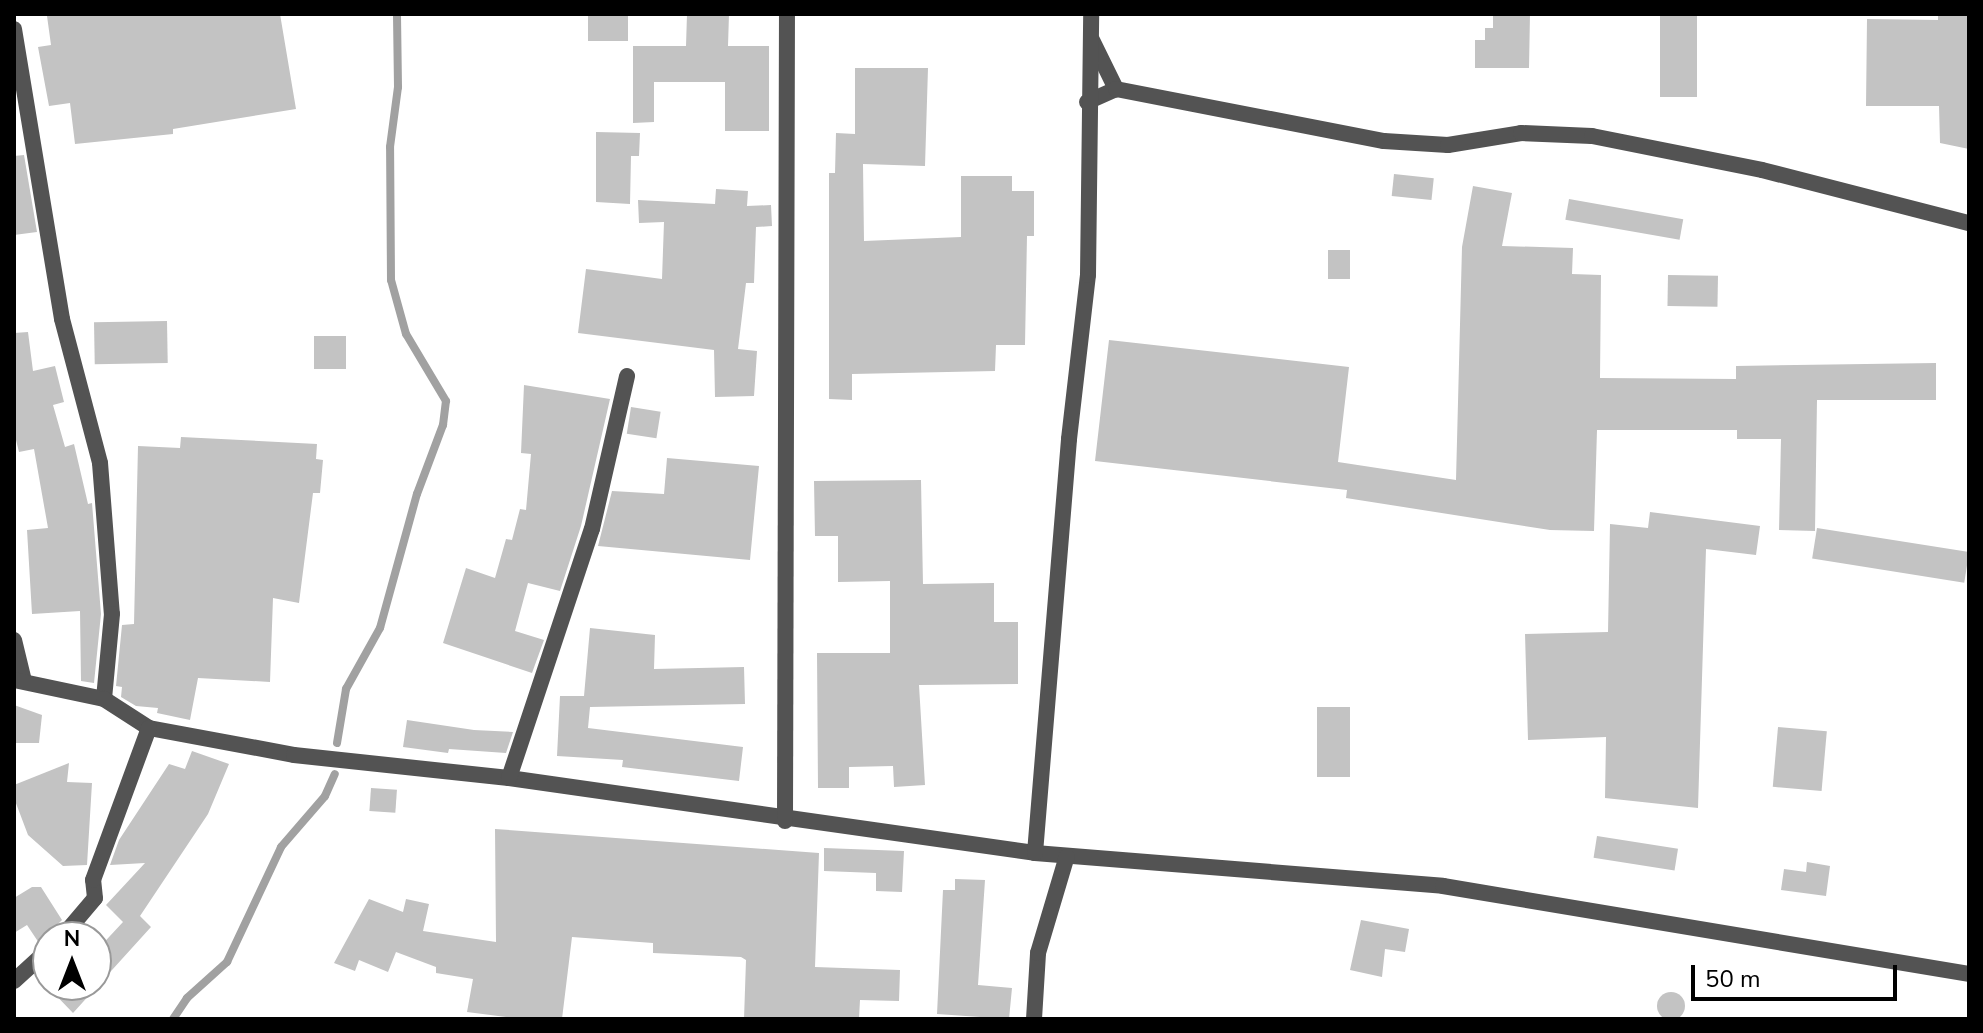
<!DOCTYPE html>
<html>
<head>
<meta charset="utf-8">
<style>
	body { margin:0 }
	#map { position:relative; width:1983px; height:1033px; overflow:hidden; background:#fff; font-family:"Nunito Sans",sans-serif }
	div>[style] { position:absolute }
	.stream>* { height:8px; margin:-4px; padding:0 4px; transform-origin:4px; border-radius:4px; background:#a1a1a1 }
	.building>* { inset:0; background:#c3c3c3; transform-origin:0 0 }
	.round { border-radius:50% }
	.street>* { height:16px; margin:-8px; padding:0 8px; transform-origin:8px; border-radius:8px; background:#535353 }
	span { translate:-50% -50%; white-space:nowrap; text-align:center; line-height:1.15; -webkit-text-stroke:6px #fff; paint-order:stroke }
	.frame { position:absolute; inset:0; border:16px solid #000; pointer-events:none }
	.north { position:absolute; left:32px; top:921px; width:80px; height:80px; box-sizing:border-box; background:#fff; border:2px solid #999; border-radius:50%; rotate:0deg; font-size:22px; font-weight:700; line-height:32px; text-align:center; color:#000 }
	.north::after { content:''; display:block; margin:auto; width:28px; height:36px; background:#000; clip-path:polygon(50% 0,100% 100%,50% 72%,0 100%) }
	.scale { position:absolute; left:1691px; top:965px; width:206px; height:36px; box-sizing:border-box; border:4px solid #000; border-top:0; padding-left:10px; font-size:24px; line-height:28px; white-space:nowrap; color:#000; -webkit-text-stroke:6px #fff; paint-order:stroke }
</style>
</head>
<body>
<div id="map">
	<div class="stream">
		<i style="left:337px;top:743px;width:55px;rotate:-80.5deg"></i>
		<i style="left:346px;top:689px;width:70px;rotate:-60.9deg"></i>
		<i style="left:380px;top:628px;width:139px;rotate:-74.6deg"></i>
		<i style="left:417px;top:494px;width:74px;rotate:-69.4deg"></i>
		<i style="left:443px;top:425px;width:24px;rotate:-83deg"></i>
		<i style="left:446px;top:401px;width:78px;rotate:-120.8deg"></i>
		<i style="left:406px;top:334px;width:56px;rotate:-105.5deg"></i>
		<i style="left:391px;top:280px;width:133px;rotate:-90.4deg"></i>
		<i style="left:390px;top:147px;width:61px;rotate:-82.4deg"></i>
		<i style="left:398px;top:87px;width:73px;rotate:-90.8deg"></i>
		<i style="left:173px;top:1019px;width:25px;rotate:-56deg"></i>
		<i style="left:187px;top:998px;width:54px;rotate:-42deg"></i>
		<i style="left:227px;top:962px;width:127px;rotate:-64.8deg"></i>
		<i style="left:281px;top:847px;width:67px;rotate:-49.2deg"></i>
		<i style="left:325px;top:796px;width:24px;rotate:-66deg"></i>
	</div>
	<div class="building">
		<i style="clip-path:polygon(62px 14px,280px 14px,296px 109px,173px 129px,173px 134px,75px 144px,70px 103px,49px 106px,38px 47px,51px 45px,47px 16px)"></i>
		<i style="left:588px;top:14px;width:40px;height:27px"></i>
		<i style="clip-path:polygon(687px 14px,729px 14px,728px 46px,769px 46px,769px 131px,725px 131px,725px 82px,654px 82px,654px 122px,633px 123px,633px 46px,686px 46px)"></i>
		<i style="clip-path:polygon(1493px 14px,1530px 14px,1529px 68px,1475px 68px,1475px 40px,1485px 40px,1485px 28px,1493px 28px)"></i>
		<i style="left:1660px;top:14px;width:37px;height:83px"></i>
		<i style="clip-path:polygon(1938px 14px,1969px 14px,1969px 149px,1940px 143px,1939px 106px,1866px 106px,1867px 19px,1938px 20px)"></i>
		<i style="clip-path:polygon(855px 68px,928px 68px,925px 166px,863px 164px,864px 241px,961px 237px,961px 176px,1012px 176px,1012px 191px,1034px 191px,1034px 236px,1027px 236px,1025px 345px,996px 345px,995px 371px,852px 374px,852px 400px,829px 399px,829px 173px,835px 173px,836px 133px,855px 134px)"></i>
		<i style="clip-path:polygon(596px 132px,640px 133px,639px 156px,631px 156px,630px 204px,596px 202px)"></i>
		<i style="clip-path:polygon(24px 155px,37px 232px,14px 235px,14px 156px)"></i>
		<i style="left:1394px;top:174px;width:40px;height:22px;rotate:6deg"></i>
		<i style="clip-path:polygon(1473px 186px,1512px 193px,1502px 246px,1573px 248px,1572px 274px,1601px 275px,1600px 378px,1736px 379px,1736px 366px,1936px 363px,1936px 400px,1817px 400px,1815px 531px,1779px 530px,1781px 439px,1737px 439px,1737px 430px,1597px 430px,1594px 531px,1550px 530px,1346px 498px,1347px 490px,1095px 461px,1109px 340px,1349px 367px,1338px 462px,1456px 480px,1462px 247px)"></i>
		<i style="clip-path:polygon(716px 189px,748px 191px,747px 206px,771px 205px,772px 226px,756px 227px,754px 283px,746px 283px,738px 349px,757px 351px,754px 396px,715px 397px,714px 350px,578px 333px,586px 269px,662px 279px,664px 222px,639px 223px,638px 200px,715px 204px)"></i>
		<i style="left:1569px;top:199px;width:116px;height:21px;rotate:10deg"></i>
		<i style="left:1328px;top:250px;width:22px;height:29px"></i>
		<i style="left:1668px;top:275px;width:50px;height:31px;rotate:1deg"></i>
		<i style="left:167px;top:321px;width:42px;height:73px;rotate:89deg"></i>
		<i style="clip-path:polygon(28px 332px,33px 371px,55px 366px,64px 402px,53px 405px,65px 447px,74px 444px,88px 504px,92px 503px,101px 614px,94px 683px,81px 681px,80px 611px,32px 614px,27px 530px,48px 528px,34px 449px,19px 452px,14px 432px,14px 333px)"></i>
		<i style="left:314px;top:336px;width:32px;height:33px"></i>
		<i style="clip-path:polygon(524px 385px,610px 399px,581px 526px,560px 591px,528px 583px,515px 631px,544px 640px,532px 673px,443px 643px,466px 568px,495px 578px,506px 539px,512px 540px,520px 509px,526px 510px,531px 454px,521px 453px)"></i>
		<i style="left:631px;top:407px;width:30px;height:27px;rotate:9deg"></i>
		<i style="clip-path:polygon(181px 437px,317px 444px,316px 459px,323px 460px,320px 493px,313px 493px,299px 603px,273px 598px,270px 682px,198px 678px,190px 720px,157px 713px,158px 708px,136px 706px,121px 697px,122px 687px,116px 686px,122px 625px,134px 624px,138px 446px,180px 448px)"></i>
		<i style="clip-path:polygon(667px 458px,759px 466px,750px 560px,598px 546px,612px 491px,664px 494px)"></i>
		<i style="clip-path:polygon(921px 480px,923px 584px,994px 583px,994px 622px,1018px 622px,1018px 684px,919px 685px,925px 785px,894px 787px,893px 766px,849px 767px,849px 788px,818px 788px,817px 653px,890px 653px,890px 581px,838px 582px,838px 536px,815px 536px,814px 481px)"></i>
		<i style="clip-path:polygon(1650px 512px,1760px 526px,1756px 555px,1706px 549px,1698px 808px,1605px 798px,1606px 737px,1528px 740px,1525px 634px,1608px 632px,1610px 524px,1648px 528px)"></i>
		<i style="left:1817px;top:528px;width:154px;height:31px;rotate:9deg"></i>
		<i style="clip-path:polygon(590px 628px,655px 635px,654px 669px,744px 667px,745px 704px,590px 707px,588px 728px,743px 747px,739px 781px,622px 767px,623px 760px,557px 756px,560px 696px,584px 696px)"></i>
		<i style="clip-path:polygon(14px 705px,42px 715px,39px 743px,14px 743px)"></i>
		<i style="left:1317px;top:707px;width:33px;height:70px"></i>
		<i style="clip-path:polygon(407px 720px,474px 730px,513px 732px,506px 753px,449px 749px,448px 753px,403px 747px)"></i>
		<i style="left:1778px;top:727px;width:49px;height:60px;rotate:5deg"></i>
		<i style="clip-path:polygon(192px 751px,229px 764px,208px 814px,140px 916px,151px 927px,73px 1013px,46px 985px,96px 985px,96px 951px,123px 922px,106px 905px,145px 863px,110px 865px,119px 840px,169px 764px,185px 769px)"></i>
		<i style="clip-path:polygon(69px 763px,67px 782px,92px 783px,87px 865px,63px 866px,28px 835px,14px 798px,14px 785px)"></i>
		<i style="left:371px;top:788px;width:26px;height:23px;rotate:4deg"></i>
		<i style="clip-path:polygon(495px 829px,819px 853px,815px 967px,900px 970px,899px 1001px,860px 1000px,859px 1019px,744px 1019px,746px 960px,741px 957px,653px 953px,653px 943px,572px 937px,562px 1019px,523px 1019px,467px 1012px,473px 979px,436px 973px,436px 967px,396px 952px,388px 972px,359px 960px,355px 971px,334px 963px,369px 899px,403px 912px,406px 899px,429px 904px,423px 931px,496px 942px)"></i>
		<i style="left:1597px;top:836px;width:82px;height:22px;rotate:9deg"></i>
		<i style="clip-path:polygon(824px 848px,904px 851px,902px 892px,876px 891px,876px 873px,824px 871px)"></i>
		<i style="clip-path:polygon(1807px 862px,1830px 866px,1826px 896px,1781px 890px,1784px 869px,1806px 872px)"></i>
		<i style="clip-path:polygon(955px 879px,985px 880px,978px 985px,1012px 988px,1009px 1019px,937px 1014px,943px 890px,955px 890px)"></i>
		<i style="clip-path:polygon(32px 887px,41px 887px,62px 920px,39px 943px,27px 925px,14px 933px,14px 898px)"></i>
		<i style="clip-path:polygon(1361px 920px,1409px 929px,1405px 952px,1385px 949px,1382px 977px,1350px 970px)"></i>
		<i class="round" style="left:1657px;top:992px;width:28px;height:28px"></i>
	</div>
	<div class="street">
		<i style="left:14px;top:29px;width:294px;rotate:80.6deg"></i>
		<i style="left:62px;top:319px;width:149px;rotate:75.2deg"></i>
		<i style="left:100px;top:463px;width:151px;rotate:85.5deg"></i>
		<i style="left:112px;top:614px;width:85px;rotate:95.4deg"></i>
		<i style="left:1092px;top:40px;width:55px;rotate:63.9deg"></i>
		<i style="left:1087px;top:102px;width:32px;rotate:-24deg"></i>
		<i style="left:1116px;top:89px;width:273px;rotate:11deg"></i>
		<i style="left:1384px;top:141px;width:64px;rotate:3.6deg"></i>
		<i style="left:1448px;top:145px;width:74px;rotate:-9.3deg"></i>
		<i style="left:1521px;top:133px;width:71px;rotate:2.4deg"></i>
		<i style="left:1592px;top:136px;width:173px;rotate:11.3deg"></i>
		<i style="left:1762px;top:170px;width:214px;rotate:14.4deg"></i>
		<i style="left:14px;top:640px;width:42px;rotate:76.3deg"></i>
		<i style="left:14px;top:680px;width:92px;rotate:11.9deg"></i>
		<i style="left:104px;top:699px;width:54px;rotate:32.8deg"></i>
		<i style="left:149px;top:728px;width:147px;rotate:10.5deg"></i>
		<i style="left:294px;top:755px;width:216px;rotate:6.1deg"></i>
		<i style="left:509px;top:778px;width:531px;rotate:8.11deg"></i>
		<i style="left:1035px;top:853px;width:409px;rotate:4.6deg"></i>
		<i style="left:1443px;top:886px;width:533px;rotate:9.5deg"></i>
		<i style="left:509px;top:778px;width:262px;rotate:-71.6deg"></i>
		<i style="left:592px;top:529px;width:157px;rotate:-77.1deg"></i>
		<i style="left:785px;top:821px;width:807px;rotate:-89.86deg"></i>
		<i style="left:1035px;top:853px;width:415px;rotate:-85.3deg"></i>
		<i style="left:1069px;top:439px;width:165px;rotate:-83.4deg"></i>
		<i style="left:1088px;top:275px;width:261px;rotate:-89.3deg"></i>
		<i style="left:62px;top:937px;width:51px;rotate:-49.8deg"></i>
		<i style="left:95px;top:898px;width:18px;rotate:-96deg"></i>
		<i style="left:93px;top:880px;width:162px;rotate:-69.8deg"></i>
		<i style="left:14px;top:981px;width:46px;rotate:-42.4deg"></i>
		<i style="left:1034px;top:1019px;width:66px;rotate:-86.5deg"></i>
		<i style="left:1038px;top:953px;width:101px;rotate:-73.4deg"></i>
	</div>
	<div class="frame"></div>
	<div class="north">N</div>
	<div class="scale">50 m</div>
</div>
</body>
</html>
